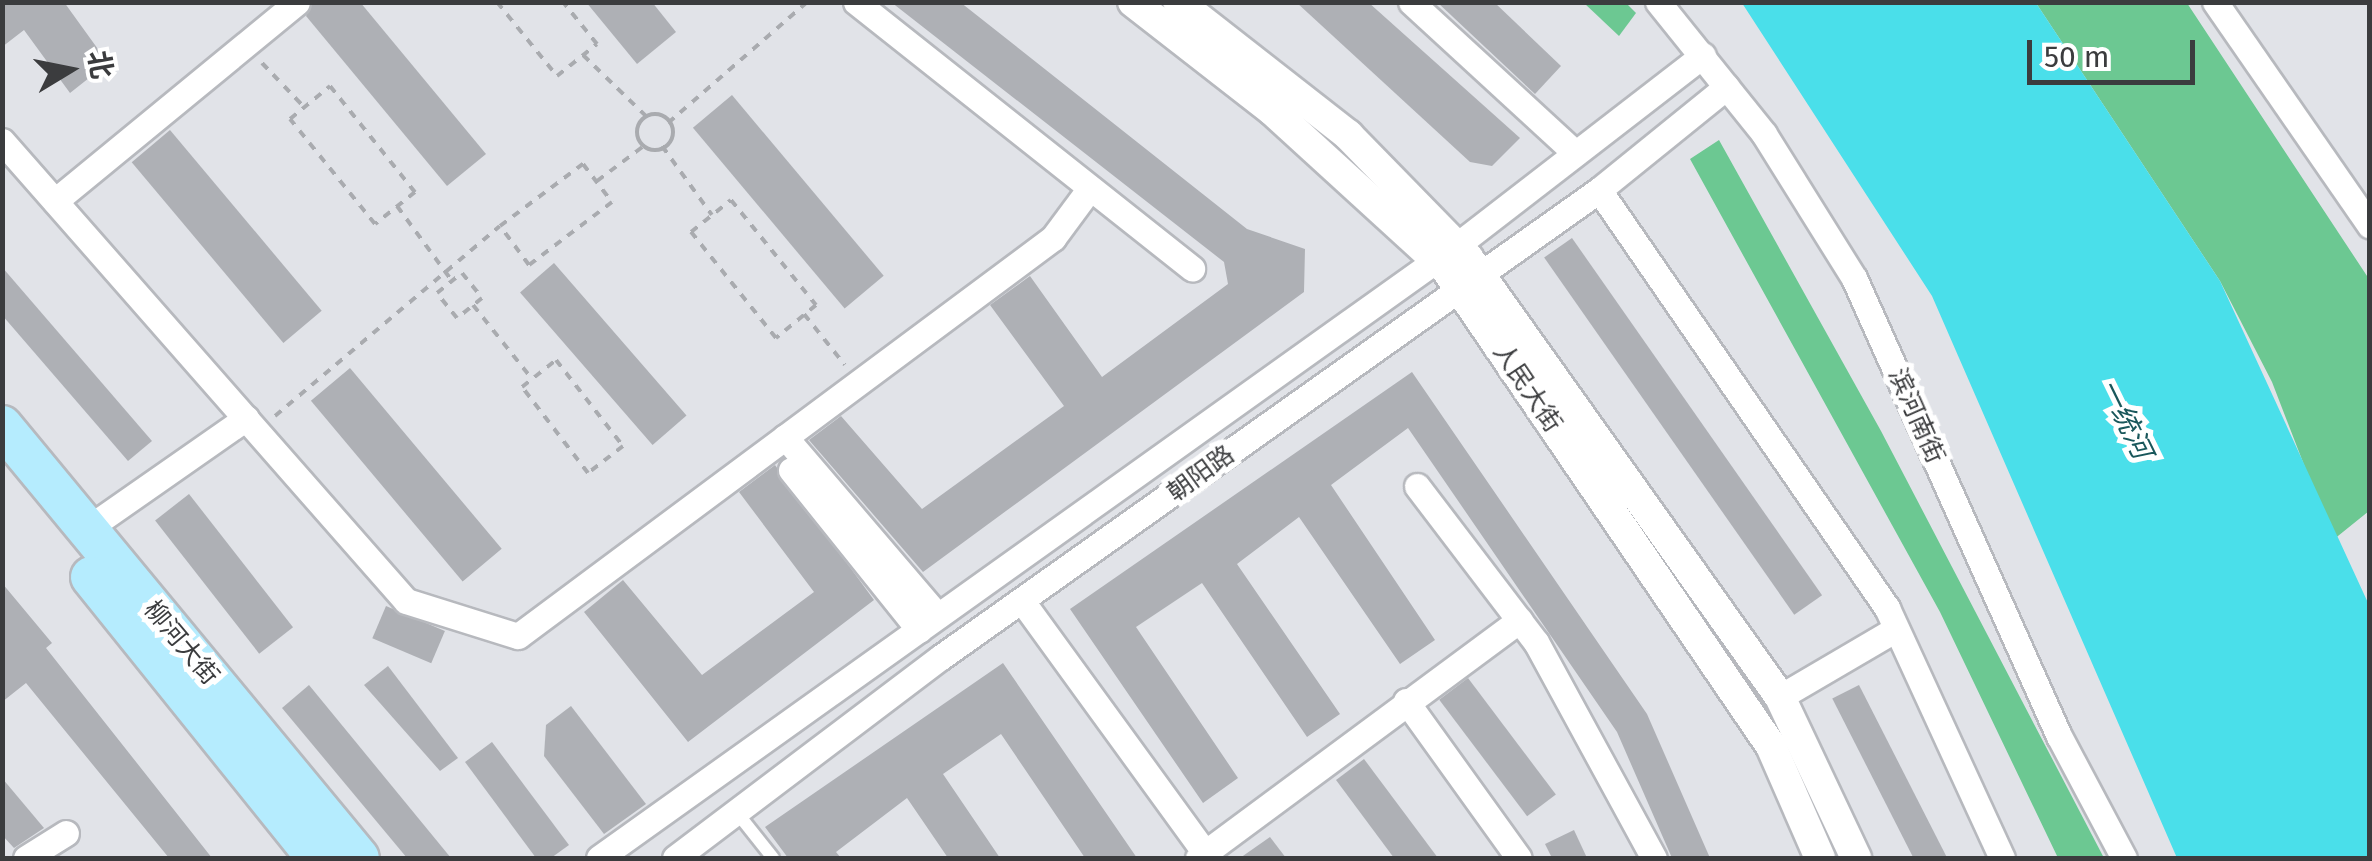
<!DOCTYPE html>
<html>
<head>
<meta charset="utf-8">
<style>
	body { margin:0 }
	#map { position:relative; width:2372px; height:861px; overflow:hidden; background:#e1e3e8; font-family:"Fira Sans","Noto Sans SC",sans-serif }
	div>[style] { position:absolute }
	.green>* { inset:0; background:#6cc892 }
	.water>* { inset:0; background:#4adfea }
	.building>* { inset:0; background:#aeb0b5; transform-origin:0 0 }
	.path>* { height:4px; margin-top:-2px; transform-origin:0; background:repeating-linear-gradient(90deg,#a9abaf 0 8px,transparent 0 16px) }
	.path>.ring { margin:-2px; padding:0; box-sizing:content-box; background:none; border:4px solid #a9abaf; border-radius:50% }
	.roads { filter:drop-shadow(2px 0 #b7b9be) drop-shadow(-2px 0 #b7b9be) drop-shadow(0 2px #b7b9be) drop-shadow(0 -2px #b7b9be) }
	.service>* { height:12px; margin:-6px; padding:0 6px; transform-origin:6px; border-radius:6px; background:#fff }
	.minor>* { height:25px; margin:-12.5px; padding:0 12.5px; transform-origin:12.5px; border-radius:12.5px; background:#fff }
	.tertiary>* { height:30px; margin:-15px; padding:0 15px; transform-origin:15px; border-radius:15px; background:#fff }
	.primary>* { height:40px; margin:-20px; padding:0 20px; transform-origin:20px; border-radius:20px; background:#b5ecfe }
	span { translate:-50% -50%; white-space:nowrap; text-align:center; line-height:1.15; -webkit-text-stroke:10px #fff; paint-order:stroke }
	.street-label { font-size:25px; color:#3b3c3e }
	.water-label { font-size:28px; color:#19575b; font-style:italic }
	.frame { position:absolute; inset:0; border:5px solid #3b3c3e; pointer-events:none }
	.north { position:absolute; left:20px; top:20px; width:100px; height:100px; -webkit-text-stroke:8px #fff; paint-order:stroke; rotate:80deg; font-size:28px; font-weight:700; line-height:40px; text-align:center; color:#3b3c3e }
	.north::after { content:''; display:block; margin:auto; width:35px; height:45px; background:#3b3c3e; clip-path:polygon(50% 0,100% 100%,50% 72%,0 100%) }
	.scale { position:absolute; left:2027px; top:40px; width:168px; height:45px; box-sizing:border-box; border:5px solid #3b3c3e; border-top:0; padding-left:12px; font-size:30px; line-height:35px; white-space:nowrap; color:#3b3c3e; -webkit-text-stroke:8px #fff; paint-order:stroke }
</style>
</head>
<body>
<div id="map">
	<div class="green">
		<i style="clip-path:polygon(1584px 3px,1626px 3px,1636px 13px,1619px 36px)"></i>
		<i style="clip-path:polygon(2036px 3px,2187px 3px,2369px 279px,2369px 511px,2333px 540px,2272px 382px,2220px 281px)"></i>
		<i style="clip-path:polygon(1719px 140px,1881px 431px,2104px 858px,2058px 858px,1940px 612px,1690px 159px)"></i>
	</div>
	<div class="water">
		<i style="clip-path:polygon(1742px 3px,2036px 3px,2220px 281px,2369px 605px,2369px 858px,2177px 858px,1932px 296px)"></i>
	</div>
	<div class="building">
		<i style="clip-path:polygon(2px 2px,64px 2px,108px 63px,70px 93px,24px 30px,2px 47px)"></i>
		<i style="clip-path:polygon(313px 2px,360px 2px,486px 154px,447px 186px,306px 16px)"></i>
		<i style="clip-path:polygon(586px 2px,652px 2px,676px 32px,637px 64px)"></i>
		<i style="clip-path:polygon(891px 2px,960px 2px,1247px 229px,1305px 249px,1304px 292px,923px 572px,809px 440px,841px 416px,922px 509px,1064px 406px,990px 305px,1030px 276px,1102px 377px,1228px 284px,1224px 262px)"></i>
		<i style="clip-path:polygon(1296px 2px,1368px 2px,1520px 138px,1492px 166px,1470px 162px)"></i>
		<i style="clip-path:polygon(1437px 2px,1494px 2px,1561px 66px,1535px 94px)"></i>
		<i style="left:732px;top:95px;width:236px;height:51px;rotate:50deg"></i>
		<i style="left:170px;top:130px;width:236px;height:50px;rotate:50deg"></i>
		<i style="left:1572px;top:238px;width:436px;height:34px;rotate:55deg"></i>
		<i style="left:554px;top:263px;width:202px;height:45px;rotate:49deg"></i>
		<i style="clip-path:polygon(2px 267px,152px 441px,128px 461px,2px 315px)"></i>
		<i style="left:350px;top:368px;width:236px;height:51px;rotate:50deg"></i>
		<i style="clip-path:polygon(1412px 372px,1647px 714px,1710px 858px,1672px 858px,1617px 732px,1408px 428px,1331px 485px,1435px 640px,1400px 664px,1299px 517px,1237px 564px,1340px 714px,1307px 737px,1202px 583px,1136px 627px,1238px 778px,1203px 803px,1070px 609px)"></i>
		<i style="clip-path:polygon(775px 465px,874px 600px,688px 742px,584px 612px,623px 580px,702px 675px,814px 592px,739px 492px)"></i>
		<i style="left:189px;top:494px;width:169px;height:43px;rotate:52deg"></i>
		<i style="clip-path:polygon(2px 583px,52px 643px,46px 648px,212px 858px,169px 858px,26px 683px,2px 702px)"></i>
		<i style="left:386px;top:606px;width:64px;height:35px;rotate:23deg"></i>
		<i style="clip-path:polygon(1003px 663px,1137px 858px,1085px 858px,1001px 734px,943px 774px,1000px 858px,948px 858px,907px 798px,836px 852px,841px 858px,788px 858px,765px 827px)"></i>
		<i style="clip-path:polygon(388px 666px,458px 758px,440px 771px,364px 685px)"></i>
		<i style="left:1468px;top:678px;width:146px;height:36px;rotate:53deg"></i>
		<i style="clip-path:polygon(309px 685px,451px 858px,407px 858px,282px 708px)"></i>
		<i style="left:1859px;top:685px;width:194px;height:30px;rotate:63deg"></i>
		<i style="clip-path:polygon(571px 706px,646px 804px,604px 834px,544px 756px,546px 725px)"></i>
		<i style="clip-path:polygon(492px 742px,569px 845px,551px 858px,536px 858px,465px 762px)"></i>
		<i style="clip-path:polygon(1364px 759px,1438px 858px,1394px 858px,1336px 780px)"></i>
		<i style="clip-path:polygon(2px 778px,44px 828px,14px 848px,2px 835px)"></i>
		<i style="clip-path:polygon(1574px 830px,1587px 858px,1552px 858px,1545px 844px)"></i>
		<i style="clip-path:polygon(1270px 837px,1286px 858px,1240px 858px)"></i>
	</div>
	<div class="path">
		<i style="left:497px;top:2px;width:95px;rotate:51deg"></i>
		<i style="left:557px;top:76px;width:51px;rotate:-38.7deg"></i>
		<i style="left:597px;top:44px;width:54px;rotate:-129deg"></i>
		<i style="left:583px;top:55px;width:91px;rotate:44.1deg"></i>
		<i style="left:262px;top:63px;width:61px;rotate:46.3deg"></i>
		<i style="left:330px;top:86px;width:136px;rotate:51.3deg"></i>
		<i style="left:415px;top:192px;width:51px;rotate:141.3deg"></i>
		<i style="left:375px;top:224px;width:135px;rotate:-129deg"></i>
		<i style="left:290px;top:119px;width:52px;rotate:-39.5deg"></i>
		<i class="ring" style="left:637px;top:114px;width:32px;height:32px"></i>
		<i style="left:668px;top:123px;width:184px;rotate:-41deg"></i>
		<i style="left:662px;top:146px;width:85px;rotate:54.1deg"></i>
		<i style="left:583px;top:164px;width:48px;rotate:52.7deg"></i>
		<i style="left:612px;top:202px;width:104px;rotate:142.8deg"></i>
		<i style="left:529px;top:265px;width:49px;rotate:-126.6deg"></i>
		<i style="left:500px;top:226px;width:104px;rotate:-36.8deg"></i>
		<i style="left:597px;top:181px;width:60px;rotate:-36.9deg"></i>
		<i style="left:731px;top:200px;width:135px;rotate:51deg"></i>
		<i style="left:816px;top:305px;width:52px;rotate:140.5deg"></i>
		<i style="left:776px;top:338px;width:136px;rotate:-128.7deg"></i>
		<i style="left:691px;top:232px;width:51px;rotate:-38.7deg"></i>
		<i style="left:397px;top:206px;width:93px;rotate:53.7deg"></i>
		<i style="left:462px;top:273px;width:32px;rotate:51deg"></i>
		<i style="left:482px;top:298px;width:32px;rotate:141deg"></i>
		<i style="left:457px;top:318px;width:32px;rotate:-129deg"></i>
		<i style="left:437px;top:293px;width:32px;rotate:-39deg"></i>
		<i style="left:473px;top:305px;width:95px;rotate:51.4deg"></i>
		<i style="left:804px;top:314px;width:65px;rotate:51.2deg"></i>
		<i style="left:556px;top:360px;width:109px;rotate:52.1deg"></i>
		<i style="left:623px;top:446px;width:44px;rotate:142.4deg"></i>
		<i style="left:588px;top:473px;width:108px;rotate:-127.5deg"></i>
		<i style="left:522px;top:387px;width:43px;rotate:-38.5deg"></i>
		<i style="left:275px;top:416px;width:294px;rotate:-40.2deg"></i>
	</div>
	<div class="roads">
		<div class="service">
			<i style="left:738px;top:814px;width:56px;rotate:51.5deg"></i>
		</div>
		<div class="minor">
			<i style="left:856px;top:2px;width:429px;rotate:38.4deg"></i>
			<i style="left:1411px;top:2px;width:223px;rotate:42.6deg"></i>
			<i style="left:1658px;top:2px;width:169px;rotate:51.2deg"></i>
			<i style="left:1764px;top:134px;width:170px;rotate:58deg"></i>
			<i style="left:1854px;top:278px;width:502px;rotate:65.89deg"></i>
			<i style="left:2059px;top:736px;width:138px;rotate:62deg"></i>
			<i style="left:2215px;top:2px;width:272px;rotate:55.3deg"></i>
			<i style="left:2px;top:141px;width:612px;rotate:48.71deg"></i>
			<i style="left:406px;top:601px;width:117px;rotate:17.4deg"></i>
			<i style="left:518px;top:636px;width:667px;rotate:-36.65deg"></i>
			<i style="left:1053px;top:238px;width:62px;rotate:-53.5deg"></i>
			<i style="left:1599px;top:190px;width:508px;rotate:55.43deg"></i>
			<i style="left:1887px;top:608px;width:275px;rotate:65.3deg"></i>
			<i style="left:55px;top:201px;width:313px;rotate:-39.4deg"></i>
			<i style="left:785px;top:437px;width:235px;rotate:49.5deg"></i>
			<i style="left:791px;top:470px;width:205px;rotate:51.3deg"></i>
			<i style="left:1417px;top:486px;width:196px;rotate:52.7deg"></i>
			<i style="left:1536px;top:642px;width:246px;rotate:61.4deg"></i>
			<i style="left:87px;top:529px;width:194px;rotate:-34.9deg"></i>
			<i style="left:1022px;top:601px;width:311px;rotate:54deg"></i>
			<i style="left:1780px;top:697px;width:134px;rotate:-30.4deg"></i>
			<i style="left:1406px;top:701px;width:193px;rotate:54.3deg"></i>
			<i style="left:26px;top:858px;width:47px;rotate:-32deg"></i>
			<i style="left:599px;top:858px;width:1053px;rotate:-35.53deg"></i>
			<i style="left:1456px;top:246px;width:312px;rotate:-37.7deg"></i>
			<i style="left:675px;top:858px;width:333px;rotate:-37.1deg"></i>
			<i style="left:941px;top:657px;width:807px;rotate:-35.36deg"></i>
			<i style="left:1599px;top:190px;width:164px;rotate:-39deg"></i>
			<i style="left:1198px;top:858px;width:400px;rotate:-36.5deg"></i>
		</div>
		<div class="tertiary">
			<i style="left:1133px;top:2px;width:177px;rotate:37.9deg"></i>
			<i style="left:1273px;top:111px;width:234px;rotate:42.4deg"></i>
			<i style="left:1446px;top:269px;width:577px;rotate:55.73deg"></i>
			<i style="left:1771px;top:746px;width:122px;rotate:66.4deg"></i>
			<i style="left:1178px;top:2px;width:216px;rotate:38deg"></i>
			<i style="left:1348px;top:135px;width:172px;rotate:45.7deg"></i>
			<i style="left:1468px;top:258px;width:539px;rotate:54.6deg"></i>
			<i style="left:1780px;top:697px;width:178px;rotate:64.7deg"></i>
		</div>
		<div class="primary">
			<i style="left:2px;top:426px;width:560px;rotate:50.43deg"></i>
			<i style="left:91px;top:577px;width:361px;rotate:51.2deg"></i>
		</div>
	</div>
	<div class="street-label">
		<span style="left:1527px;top:388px;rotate:56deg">人民大街</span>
		<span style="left:1916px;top:416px;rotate:66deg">滨河南街</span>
		<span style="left:1201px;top:474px;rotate:-36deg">朝阳路</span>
		<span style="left:181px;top:643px;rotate:50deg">柳河大街</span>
	</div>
	<div class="water-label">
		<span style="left:2125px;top:419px;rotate:64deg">一统河</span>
	</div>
	<div class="frame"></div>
	<div class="north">北</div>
	<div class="scale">50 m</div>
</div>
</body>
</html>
